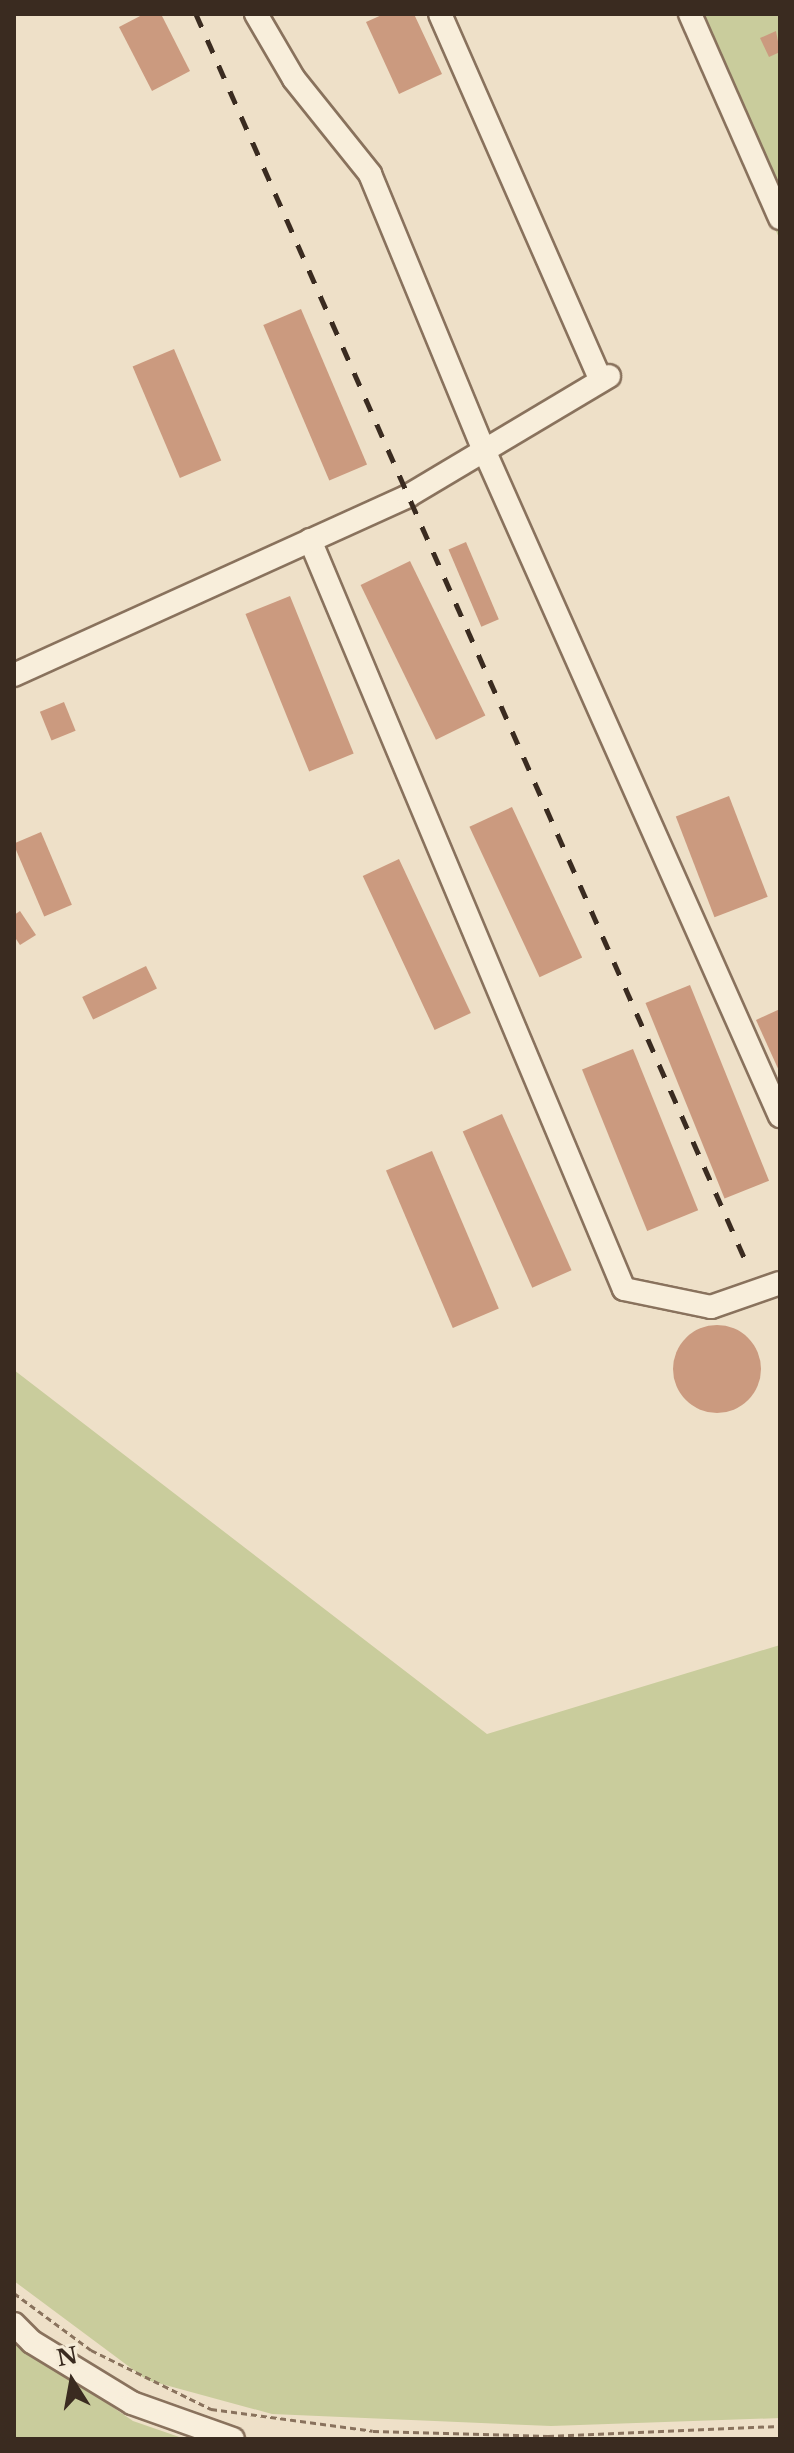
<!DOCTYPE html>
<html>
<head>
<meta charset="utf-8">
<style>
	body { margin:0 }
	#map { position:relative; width:794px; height:2453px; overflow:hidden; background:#eee0c8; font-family:"Libre Baskerville",serif }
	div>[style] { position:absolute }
	.green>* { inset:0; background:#c9cc9c }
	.building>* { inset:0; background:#cb9a7f; transform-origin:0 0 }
	.round { border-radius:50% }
	.path>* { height:3px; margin-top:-1.5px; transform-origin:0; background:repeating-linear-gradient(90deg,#89725d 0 6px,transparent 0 10px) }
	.roads { filter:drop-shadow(2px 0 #89725d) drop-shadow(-2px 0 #89725d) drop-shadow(0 2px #89725d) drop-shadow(0 -2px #89725d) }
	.minor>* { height:22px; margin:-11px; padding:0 11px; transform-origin:11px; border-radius:11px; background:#f8eedb }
	.rail>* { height:5px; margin-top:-2.5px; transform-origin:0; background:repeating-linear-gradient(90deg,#3a2b20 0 14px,transparent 0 28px) }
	span { translate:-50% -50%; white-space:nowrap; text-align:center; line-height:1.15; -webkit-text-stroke:6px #f5ebd7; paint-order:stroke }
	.frame { position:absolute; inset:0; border:16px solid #3a2b20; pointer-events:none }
	.north { position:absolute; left:32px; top:2341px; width:80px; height:80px; -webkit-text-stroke:6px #f5ebd7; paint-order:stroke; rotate:349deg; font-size:22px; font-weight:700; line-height:32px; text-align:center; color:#3a2b20 }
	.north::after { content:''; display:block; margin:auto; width:28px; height:36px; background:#3a2b20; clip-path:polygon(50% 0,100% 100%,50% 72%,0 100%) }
</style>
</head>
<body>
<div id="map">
	<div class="green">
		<i style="clip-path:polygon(677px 14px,780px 14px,780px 240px)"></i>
		<i style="clip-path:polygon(14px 1370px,487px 1734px,780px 1645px,780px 2418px,551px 2426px,272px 2414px,147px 2380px,14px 2281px)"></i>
		<i style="clip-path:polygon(14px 2340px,133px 2421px,185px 2439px,14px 2439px)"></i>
	</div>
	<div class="building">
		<i style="clip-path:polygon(144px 14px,161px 14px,190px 71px,152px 91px,119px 27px)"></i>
		<i style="clip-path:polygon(384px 14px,414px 14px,442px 74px,399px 94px,366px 22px)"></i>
		<i style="clip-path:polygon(776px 31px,780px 52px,769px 57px,760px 38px)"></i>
		<i style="left:301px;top:309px;width:169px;height:41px;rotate:67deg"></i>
		<i style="left:174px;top:349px;width:121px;height:45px;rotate:67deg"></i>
		<i style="left:466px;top:542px;width:84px;height:19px;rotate:67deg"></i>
		<i style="left:410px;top:561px;width:172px;height:55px;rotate:64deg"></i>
		<i style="left:290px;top:596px;width:170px;height:48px;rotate:68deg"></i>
		<i style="left:64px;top:702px;width:31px;height:26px;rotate:68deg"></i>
		<i style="left:729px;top:796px;width:108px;height:57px;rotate:69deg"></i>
		<i style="left:512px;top:807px;width:166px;height:47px;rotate:65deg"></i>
		<i style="left:41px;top:832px;width:79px;height:30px;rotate:67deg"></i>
		<i style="left:399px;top:859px;width:170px;height:40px;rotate:65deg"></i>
		<i style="clip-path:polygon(20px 911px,36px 935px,20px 945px,14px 936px,14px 915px)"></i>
		<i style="left:146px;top:966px;width:25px;height:71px;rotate:64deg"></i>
		<i style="left:690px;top:985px;width:211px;height:48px;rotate:68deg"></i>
		<i style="clip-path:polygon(780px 1009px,780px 1073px,756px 1020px)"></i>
		<i style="left:633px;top:1049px;width:174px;height:55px;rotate:68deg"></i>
		<i style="left:502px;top:1114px;width:171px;height:43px;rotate:66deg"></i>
		<i style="left:432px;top:1151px;width:171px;height:50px;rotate:67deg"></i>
		<i class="round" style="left:673px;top:1325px;width:88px;height:88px"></i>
	</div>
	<div class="path">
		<i style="left:14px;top:2293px;width:96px;rotate:36.5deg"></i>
		<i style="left:91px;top:2350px;width:134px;rotate:26.2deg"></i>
		<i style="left:211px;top:2409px;width:163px;rotate:7.7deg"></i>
		<i style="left:373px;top:2431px;width:175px;rotate:1.6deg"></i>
		<i style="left:548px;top:2436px;width:232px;rotate:-2.5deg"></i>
	</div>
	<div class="roads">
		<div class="minor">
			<i style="left:256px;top:14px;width:75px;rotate:59.7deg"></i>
			<i style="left:294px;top:79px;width:122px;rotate:51.3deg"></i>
			<i style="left:370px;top:174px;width:299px;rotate:67.6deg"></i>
			<i style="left:484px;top:450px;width:729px;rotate:66.04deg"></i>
			<i style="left:440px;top:14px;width:400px;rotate:66.3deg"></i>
			<i style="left:690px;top:14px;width:223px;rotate:66.2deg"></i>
			<i style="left:310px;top:540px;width:812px;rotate:67.26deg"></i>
			<i style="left:624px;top:1289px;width:89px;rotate:11.7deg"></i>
			<i style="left:711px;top:1307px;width:73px;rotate:-19.2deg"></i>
			<i style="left:14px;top:675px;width:433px;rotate:-24.4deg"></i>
			<i style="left:408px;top:496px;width:234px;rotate:-30.8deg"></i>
			<i style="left:14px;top:2324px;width:25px;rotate:45deg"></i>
			<i style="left:32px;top:2342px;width:117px;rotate:31.4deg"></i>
			<i style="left:132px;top:2403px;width:107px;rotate:19.6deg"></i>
		</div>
	</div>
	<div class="rail">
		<i style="left:196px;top:14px;width:1366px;rotate:66.21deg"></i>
	</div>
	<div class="frame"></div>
	<div class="north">N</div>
</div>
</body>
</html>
